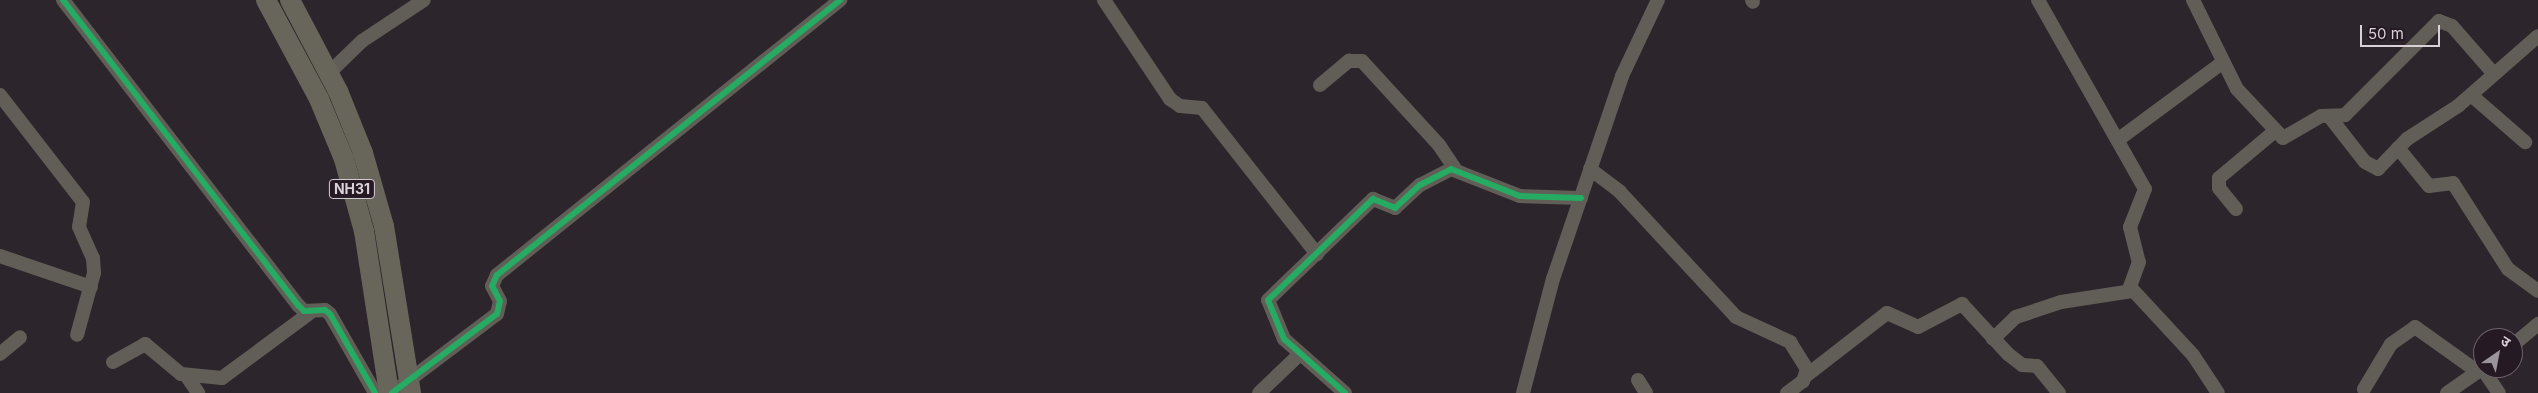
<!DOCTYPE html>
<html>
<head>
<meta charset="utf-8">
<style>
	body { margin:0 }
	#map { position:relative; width:2538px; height:393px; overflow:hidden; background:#2c252b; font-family:Inter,"Noto Sans Devanagari",sans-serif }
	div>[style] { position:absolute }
	.minor>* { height:14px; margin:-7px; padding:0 7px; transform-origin:7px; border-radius:7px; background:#605e56 }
	.highway>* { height:20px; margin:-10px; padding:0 10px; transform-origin:10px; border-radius:10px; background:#68655b }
	.cycleway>* { height:6px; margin:-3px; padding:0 3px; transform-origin:3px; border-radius:3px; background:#26ab63 }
	span { translate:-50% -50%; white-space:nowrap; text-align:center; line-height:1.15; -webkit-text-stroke:4.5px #251924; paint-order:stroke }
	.shield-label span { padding:1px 4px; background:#251924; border:1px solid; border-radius:4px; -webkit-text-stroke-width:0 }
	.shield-label { font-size:14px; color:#d9d0d8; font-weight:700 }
	.north { position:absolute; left:2473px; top:328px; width:50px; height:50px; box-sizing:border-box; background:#251924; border:1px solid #6d626c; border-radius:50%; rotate:33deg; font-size:14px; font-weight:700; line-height:20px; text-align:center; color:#d9d0d8 }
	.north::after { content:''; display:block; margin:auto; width:18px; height:22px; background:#9c949b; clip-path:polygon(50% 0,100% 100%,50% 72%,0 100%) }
	.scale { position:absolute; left:2360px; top:25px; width:80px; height:22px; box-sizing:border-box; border:2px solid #d9d0d8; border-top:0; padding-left:6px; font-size:15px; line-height:18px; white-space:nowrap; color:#d9d0d8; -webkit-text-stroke:4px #251924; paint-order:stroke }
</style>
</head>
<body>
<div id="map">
	<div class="minor">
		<i style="left:63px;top:0;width:386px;rotate:52.4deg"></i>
		<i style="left:299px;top:306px;width:7px;rotate:45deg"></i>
		<i style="left:304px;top:311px;width:21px;rotate:-3deg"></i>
		<i style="left:325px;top:310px;width:6px;rotate:39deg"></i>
		<i style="left:330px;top:314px;width:91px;rotate:60.3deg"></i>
		<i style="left:1104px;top:0;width:119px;rotate:56.3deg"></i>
		<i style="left:1170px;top:99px;width:12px;rotate:35deg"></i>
		<i style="left:1180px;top:106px;width:22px;rotate:5deg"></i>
		<i style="left:1202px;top:108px;width:186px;rotate:51.8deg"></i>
		<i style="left:1752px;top:0;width:2px;rotate:63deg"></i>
		<i style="left:2038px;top:0;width:217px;rotate:60.5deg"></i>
		<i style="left:2145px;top:189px;width:41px;rotate:111.5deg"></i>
		<i style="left:2130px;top:227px;width:36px;rotate:76deg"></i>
		<i style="left:2139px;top:262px;width:27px;rotate:110deg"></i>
		<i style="left:2130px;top:287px;width:93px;rotate:47.2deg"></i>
		<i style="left:2193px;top:355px;width:45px;rotate:56.7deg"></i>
		<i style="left:2193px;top:0;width:99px;rotate:63.7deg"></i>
		<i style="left:2237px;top:89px;width:67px;rotate:46.8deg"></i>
		<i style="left:2283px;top:138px;width:44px;rotate:-30.1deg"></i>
		<i style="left:2321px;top:116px;width:24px;rotate:-2deg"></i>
		<i style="left:2345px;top:115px;width:133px;rotate:-45deg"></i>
		<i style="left:2439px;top:21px;width:14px;rotate:21deg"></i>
		<i style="left:2452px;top:26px;width:62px;rotate:48.9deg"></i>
		<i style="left:329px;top:73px;width:46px;rotate:-44.1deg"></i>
		<i style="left:362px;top:41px;width:74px;rotate:-33.5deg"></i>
		<i style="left:1320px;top:85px;width:38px;rotate:-40deg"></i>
		<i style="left:1349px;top:61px;width:13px"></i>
		<i style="left:1362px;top:61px;width:114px;rotate:47.5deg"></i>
		<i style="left:1439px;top:145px;width:29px;rotate:56deg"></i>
		<i style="left:0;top:95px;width:135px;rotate:52.2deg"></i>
		<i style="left:83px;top:202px;width:25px;rotate:99deg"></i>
		<i style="left:79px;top:227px;width:34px;rotate:66deg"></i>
		<i style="left:93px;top:258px;width:15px;rotate:86deg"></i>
		<i style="left:94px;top:273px;width:64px;rotate:105.3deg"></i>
		<i style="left:2471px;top:95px;width:72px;rotate:41deg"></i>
		<i style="left:2329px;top:116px;width:58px;rotate:52deg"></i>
		<i style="left:2365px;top:162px;width:15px;rotate:28deg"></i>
		<i style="left:2378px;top:169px;width:42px;rotate:-46deg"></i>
		<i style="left:2407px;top:139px;width:61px;rotate:-32.9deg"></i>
		<i style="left:2458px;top:106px;width:106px;rotate:-41.2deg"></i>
		<i style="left:2119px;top:139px;width:129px;rotate:-36.5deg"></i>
		<i style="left:2398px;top:148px;width:49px;rotate:50.8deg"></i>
		<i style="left:2429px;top:186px;width:24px;rotate:-7deg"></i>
		<i style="left:2453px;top:183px;width:102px;rotate:57.4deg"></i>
		<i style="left:2508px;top:269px;width:37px;rotate:36deg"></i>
		<i style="left:1590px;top:169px;width:38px;rotate:37deg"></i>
		<i style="left:1620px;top:192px;width:171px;rotate:47.1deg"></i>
		<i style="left:1736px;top:317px;width:60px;rotate:24.8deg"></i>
		<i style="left:1790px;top:342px;width:32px;rotate:58deg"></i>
		<i style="left:1807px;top:369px;width:13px;rotate:108deg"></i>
		<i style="left:1803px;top:381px;width:20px;rotate:143deg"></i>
		<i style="left:2236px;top:209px;width:27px;rotate:-129deg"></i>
		<i style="left:2219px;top:188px;width:10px;rotate:-90deg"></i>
		<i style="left:2219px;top:178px;width:73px;rotate:-40deg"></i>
		<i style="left:0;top:256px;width:96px;rotate:18.8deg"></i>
		<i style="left:1993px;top:339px;width:32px;rotate:-44deg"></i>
		<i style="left:2016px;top:317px;width:47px;rotate:-18.4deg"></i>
		<i style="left:2061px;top:302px;width:72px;rotate:-8.8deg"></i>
		<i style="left:2513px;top:345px;width:33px;rotate:-40deg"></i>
		<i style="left:0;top:354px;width:26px;rotate:-40deg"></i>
		<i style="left:113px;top:362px;width:37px;rotate:-29deg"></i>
		<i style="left:145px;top:344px;width:47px;rotate:39.8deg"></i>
		<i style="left:181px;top:374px;width:41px;rotate:5.6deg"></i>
		<i style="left:222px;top:378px;width:109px;rotate:-36.5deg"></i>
		<i style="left:2482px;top:368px;width:30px;rotate:56deg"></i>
		<i style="left:186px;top:375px;width:22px;rotate:56deg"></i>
		<i style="left:1807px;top:375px;width:101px;rotate:-37.8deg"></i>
		<i style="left:1887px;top:313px;width:34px;rotate:24deg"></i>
		<i style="left:1918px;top:327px;width:50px;rotate:-27.6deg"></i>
		<i style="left:1962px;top:304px;width:68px;rotate:47.4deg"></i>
		<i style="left:2008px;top:354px;width:18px;rotate:38deg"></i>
		<i style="left:2022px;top:365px;width:15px;rotate:4deg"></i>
		<i style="left:2037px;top:366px;width:35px;rotate:51deg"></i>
		<i style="left:1638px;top:380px;width:15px;rotate:58deg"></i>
		<i style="left:2364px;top:389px;width:52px;rotate:-59deg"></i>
		<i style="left:2391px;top:344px;width:29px;rotate:-35deg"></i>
		<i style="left:2415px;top:327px;width:77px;rotate:35.5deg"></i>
		<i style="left:392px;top:393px;width:131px;rotate:-37deg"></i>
		<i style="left:497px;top:314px;width:13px;rotate:-77deg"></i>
		<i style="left:500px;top:301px;width:17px;rotate:-118deg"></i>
		<i style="left:492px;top:286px;width:12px;rotate:-66deg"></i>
		<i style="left:497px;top:275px;width:440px;rotate:-38.7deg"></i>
		<i style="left:1259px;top:393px;width:57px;rotate:-43.6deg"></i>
		<i style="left:1345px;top:393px;width:81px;rotate:-138.5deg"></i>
		<i style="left:1284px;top:339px;width:42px;rotate:-112.3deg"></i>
		<i style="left:1268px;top:300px;width:146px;rotate:-43.9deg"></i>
		<i style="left:1373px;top:199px;width:24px;rotate:22deg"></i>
		<i style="left:1395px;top:208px;width:34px;rotate:-43deg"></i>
		<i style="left:1420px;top:185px;width:35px;rotate:-27deg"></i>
		<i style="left:1451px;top:169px;width:74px;rotate:21.4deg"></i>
		<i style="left:1520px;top:196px;width:61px;rotate:1.9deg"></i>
		<i style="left:1523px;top:393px;width:118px;rotate:-75.3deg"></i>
		<i style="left:1553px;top:279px;width:214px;rotate:-71.2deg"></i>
		<i style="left:1622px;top:76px;width:84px;rotate:-64.7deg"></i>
		<i style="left:2447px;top:393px;width:44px;rotate:-34.8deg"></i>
	</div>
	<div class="highway">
		<i style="left:266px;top:0;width:112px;rotate:61.8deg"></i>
		<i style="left:319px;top:99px;width:65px;rotate:67.4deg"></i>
		<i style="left:344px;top:159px;width:75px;rotate:74.5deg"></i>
		<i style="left:364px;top:231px;width:164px;rotate:81.2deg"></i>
		<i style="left:290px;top:0;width:103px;rotate:62.2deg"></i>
		<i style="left:338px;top:91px;width:67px;rotate:68deg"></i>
		<i style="left:363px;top:153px;width:76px;rotate:74deg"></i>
		<i style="left:384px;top:226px;width:169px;rotate:80.8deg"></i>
	</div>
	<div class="cycleway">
		<i style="left:63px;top:0;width:386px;rotate:52.4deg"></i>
		<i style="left:299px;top:306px;width:7px;rotate:45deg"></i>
		<i style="left:304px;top:311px;width:21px;rotate:-3deg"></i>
		<i style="left:325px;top:310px;width:6px;rotate:39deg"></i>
		<i style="left:330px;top:314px;width:91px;rotate:60.3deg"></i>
		<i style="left:392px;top:393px;width:131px;rotate:-37deg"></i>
		<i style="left:497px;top:314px;width:13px;rotate:-77deg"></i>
		<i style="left:500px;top:301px;width:17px;rotate:-118deg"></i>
		<i style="left:492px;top:286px;width:12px;rotate:-66deg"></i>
		<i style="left:497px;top:275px;width:440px;rotate:-38.7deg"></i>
		<i style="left:1345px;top:393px;width:81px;rotate:-138.5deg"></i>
		<i style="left:1284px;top:339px;width:42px;rotate:-112.3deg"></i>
		<i style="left:1268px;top:300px;width:146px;rotate:-43.9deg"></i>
		<i style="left:1373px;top:199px;width:24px;rotate:22deg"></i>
		<i style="left:1395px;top:208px;width:34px;rotate:-43deg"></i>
		<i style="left:1420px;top:185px;width:35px;rotate:-27deg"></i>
		<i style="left:1451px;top:169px;width:74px;rotate:21.4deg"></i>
		<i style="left:1520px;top:196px;width:61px;rotate:1.9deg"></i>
	</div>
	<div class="shield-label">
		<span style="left:352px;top:189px">NH31</span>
	</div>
	<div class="north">उ</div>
	<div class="scale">50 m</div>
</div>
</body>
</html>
